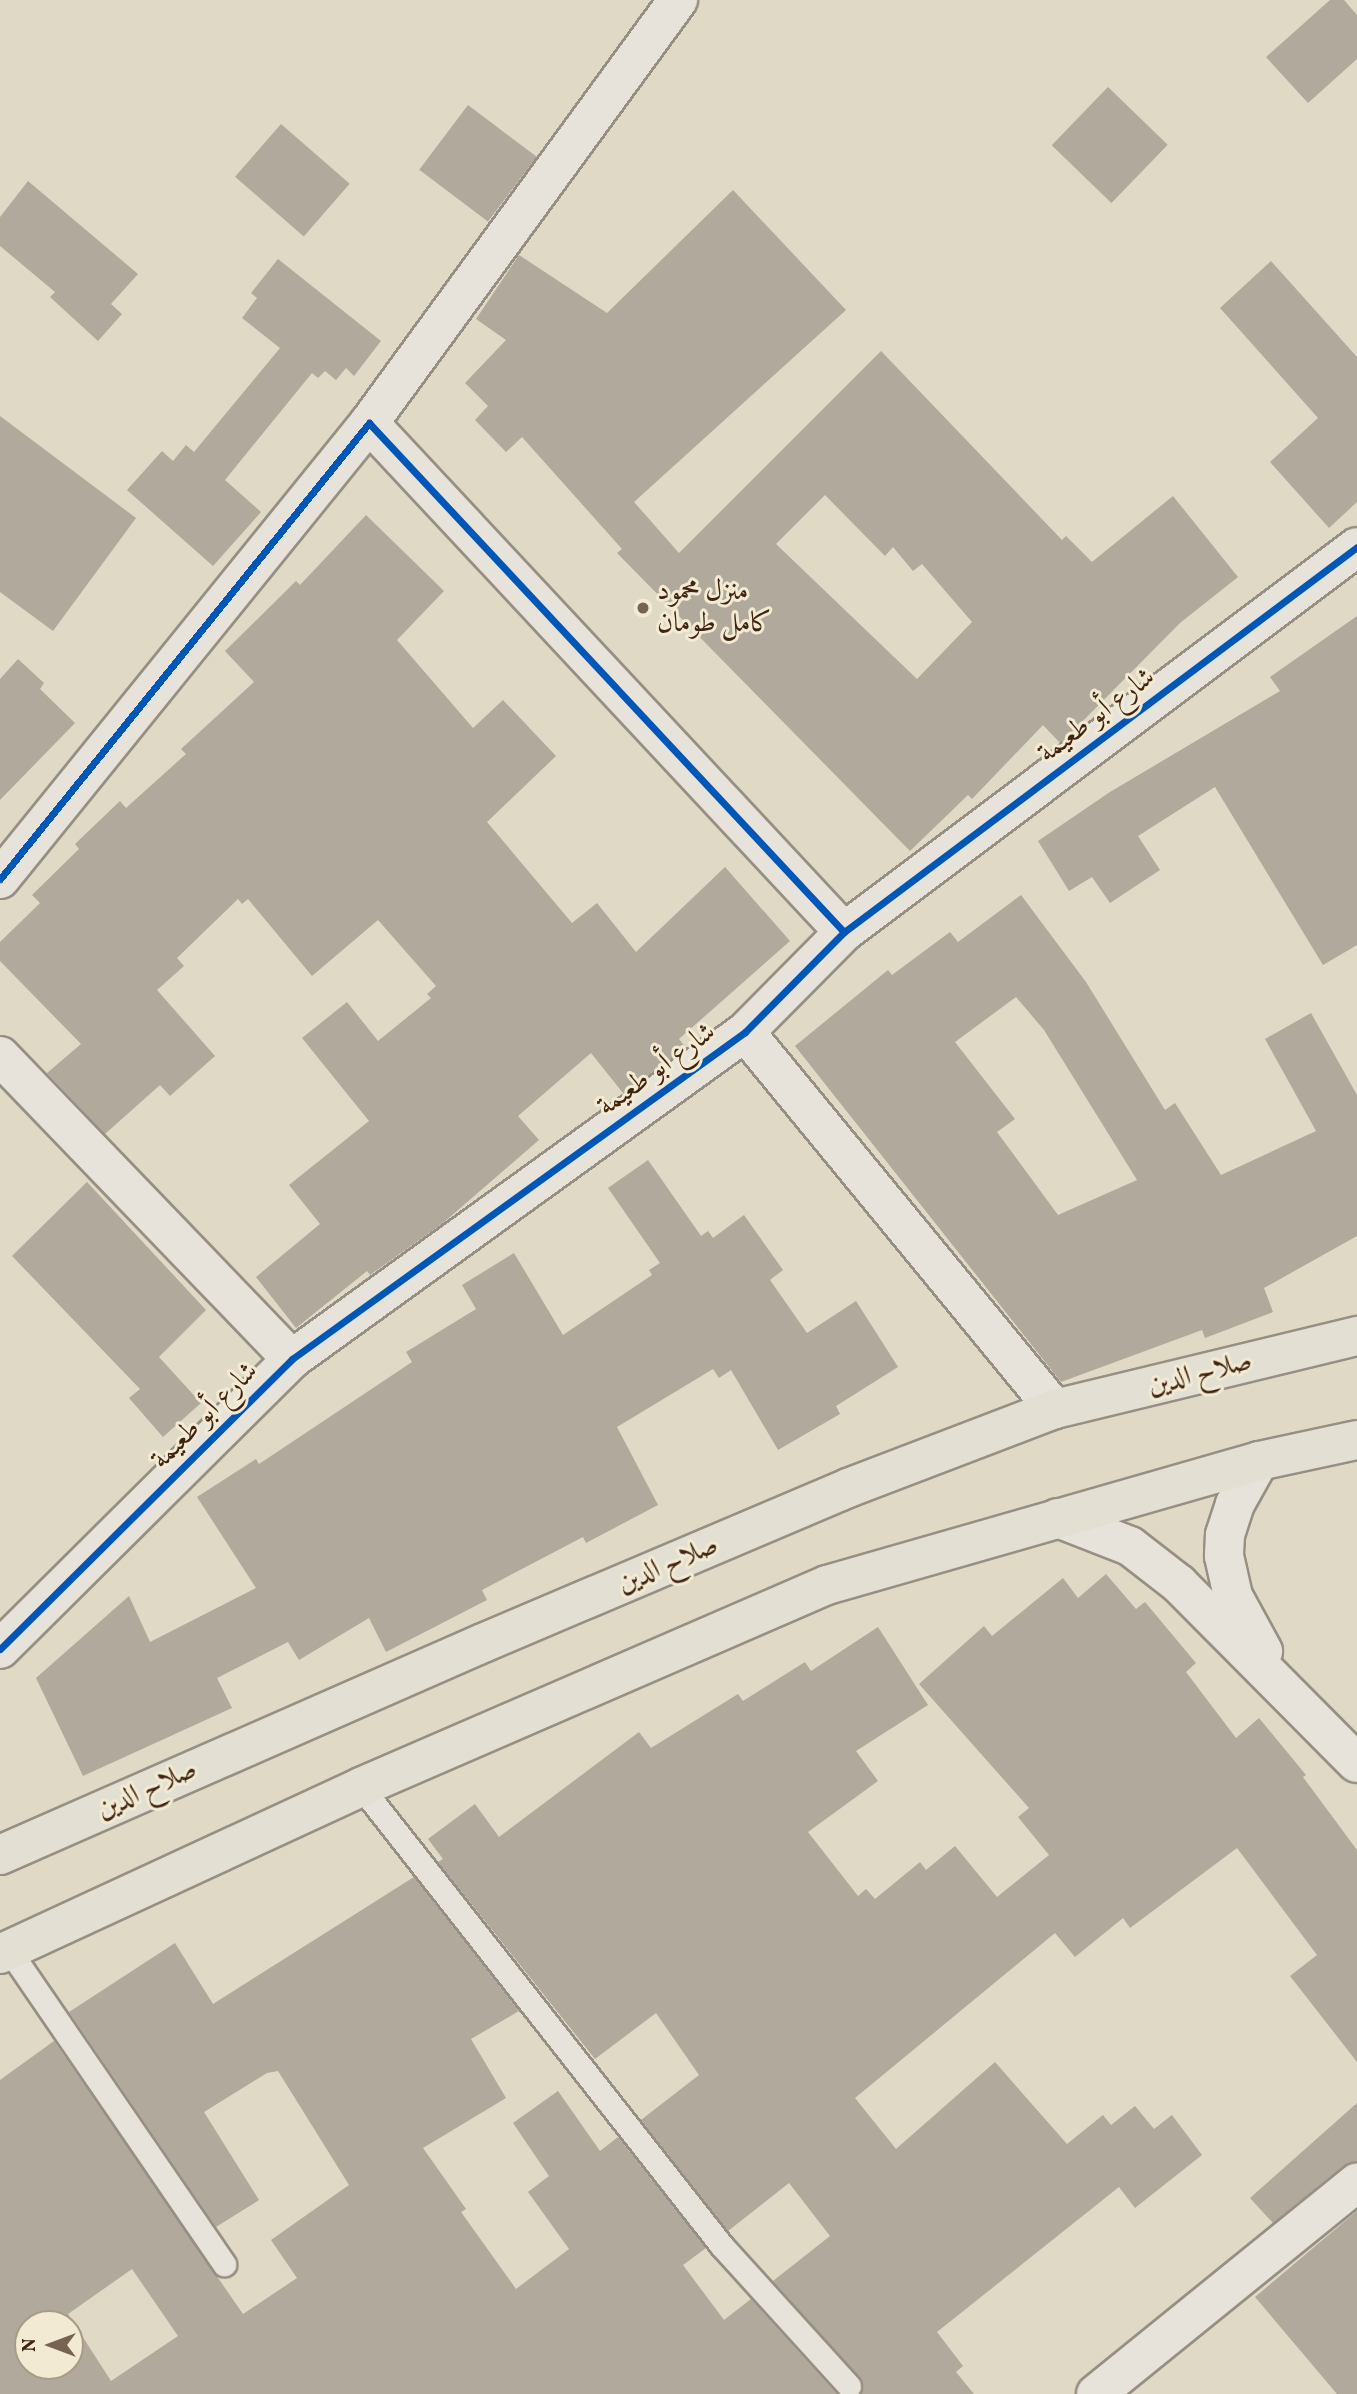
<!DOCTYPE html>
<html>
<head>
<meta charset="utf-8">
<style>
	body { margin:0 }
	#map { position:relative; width:1357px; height:2394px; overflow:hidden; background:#e0d9c6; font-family:Vollkorn,Amiri,serif }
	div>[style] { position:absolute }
	.building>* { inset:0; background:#b0a99c; transform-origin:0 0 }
	.roads { filter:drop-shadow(2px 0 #978f83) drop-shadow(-2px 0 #978f83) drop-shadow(0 2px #978f83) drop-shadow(0 -2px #978f83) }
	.service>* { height:23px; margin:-11.5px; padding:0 11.5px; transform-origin:11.5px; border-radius:11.5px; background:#e7e3da }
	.minor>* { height:38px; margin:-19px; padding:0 19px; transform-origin:19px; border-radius:19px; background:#e7e3da }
	.tertiary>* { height:38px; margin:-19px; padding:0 19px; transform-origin:19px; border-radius:19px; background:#e7e3da }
	.trunk>* { height:38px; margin:-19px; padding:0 19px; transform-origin:19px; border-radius:19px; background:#e3dfd3 }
	.cycleway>* { height:7px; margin:-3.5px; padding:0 3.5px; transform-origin:3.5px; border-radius:3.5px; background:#0057b8 }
	.dots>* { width:19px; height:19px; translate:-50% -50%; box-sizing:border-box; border:4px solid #f2ead3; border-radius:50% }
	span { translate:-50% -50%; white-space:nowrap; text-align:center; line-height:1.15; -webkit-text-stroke:6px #f2ead3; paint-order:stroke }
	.poi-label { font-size:28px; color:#3f2313 }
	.left { translate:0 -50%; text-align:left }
	.street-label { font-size:28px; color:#3f2313 }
	.north { position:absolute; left:14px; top:2310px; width:70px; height:70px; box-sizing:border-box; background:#f2ead3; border:2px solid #aa9a86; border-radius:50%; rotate:270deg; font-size:19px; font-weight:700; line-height:28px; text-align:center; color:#3f2313 }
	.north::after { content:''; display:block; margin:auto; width:24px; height:32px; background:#776352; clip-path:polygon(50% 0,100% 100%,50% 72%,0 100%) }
</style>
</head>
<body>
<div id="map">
	<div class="building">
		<i style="clip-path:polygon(1330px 0,1344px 0,1357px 15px,1357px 59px,1308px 103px,1266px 57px)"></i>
		<i style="left:1108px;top:87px;width:83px;height:81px;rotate:44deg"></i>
		<i style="left:468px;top:105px;width:86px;height:81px;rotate:37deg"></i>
		<i style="left:281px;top:124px;width:91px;height:70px;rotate:41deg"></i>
		<i style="clip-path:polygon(28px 181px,138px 274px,111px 304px,122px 314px,98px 341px,50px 297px,55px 292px,0 246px,0 217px)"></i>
		<i style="clip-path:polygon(evenodd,733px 190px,846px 310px,634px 502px,679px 553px,881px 351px,1062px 540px,1066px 536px,1092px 562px,1173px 496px,1238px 577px,1180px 623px,1066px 738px,1060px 743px,1043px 725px,972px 799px,968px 795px,910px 851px,617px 553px,622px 549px,522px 437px,506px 452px,475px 420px,488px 406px,465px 383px,506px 340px,476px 319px,519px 255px,607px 313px,733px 190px,825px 495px,885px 556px,893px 547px,913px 571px,922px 564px,972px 622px,917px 679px,776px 544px,825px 495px)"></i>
		<i style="clip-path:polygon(278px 259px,381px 341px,354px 376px,346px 368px,336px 380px,325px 371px,318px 378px,312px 373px,225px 480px,261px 512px,213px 566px,127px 490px,162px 451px,173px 461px,186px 445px,194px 452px,280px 348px,242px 318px,257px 298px,251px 293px)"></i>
		<i style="clip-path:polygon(1271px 261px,1357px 357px,1357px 502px,1329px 528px,1270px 462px,1318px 418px,1220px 308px)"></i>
		<i style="clip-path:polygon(0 416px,136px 518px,53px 631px,0 592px)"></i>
		<i style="clip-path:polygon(366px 515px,444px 591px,397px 640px,473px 728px,503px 700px,556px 756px,487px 822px,572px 923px,597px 903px,636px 952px,725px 867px,790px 941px,679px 1039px,686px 1048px,623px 1093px,591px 1053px,518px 1116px,539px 1140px,443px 1223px,370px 1275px,367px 1271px,296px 1328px,256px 1277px,320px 1224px,289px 1185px,369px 1121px,302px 1038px,347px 1002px,378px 1041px,431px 998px,427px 994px,436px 986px,378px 920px,312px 976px,248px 899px,242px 904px,238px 899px,177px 958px,184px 966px,157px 990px,215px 1056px,170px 1096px,160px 1085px,105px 1134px,47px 1073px,81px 1044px,0 961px,0 942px,40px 903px,32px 895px,79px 849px,75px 844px,120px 801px,126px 808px,186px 754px,181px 749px,254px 682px,225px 651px,296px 581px,300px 585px)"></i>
		<i style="clip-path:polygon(1357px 616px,1357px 945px,1323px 965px,1215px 787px,1138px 836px,1160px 870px,1110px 903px,1092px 877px,1069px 891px,1038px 841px,1110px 792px,1280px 691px,1270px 677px)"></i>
		<i style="clip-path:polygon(18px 659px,44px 683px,40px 689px,75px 723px,0 800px,0 679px)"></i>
		<i style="clip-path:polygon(evenodd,1021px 895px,1086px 982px,1165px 1110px,1175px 1103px,1221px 1175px,1316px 1131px,1265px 1039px,1311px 1013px,1357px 1095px,1357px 1236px,1264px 1288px,1273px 1312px,1205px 1338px,1202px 1330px,1061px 1382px,795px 1046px,888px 970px,892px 975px,950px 932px,958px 942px,1021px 895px,1016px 997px,1044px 1030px,1137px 1180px,1058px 1215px,997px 1132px,1015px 1119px,955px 1042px,1016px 997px)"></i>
		<i style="clip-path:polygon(648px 1160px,701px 1236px,708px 1231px,713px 1238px,744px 1215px,783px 1270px,770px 1280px,807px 1333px,856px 1301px,898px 1367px,836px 1406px,840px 1414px,778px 1450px,731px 1370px,719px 1378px,713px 1369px,617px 1427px,658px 1505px,586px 1543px,583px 1537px,482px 1590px,487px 1600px,386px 1652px,369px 1618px,299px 1660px,288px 1642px,217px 1678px,232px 1708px,83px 1776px,36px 1678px,129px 1596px,150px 1642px,256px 1588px,197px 1497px,256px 1459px,259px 1464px,412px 1362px,406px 1352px,476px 1309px,462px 1285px,514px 1253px,563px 1335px,652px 1275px,649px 1270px,660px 1263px,608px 1188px)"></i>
		<i style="clip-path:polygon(87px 1182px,206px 1310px,159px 1357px,201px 1403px,163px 1437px,129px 1398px,140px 1389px,12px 1256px)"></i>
		<i style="clip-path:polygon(1106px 1574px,1136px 1609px,1145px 1602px,1196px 1663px,1186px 1672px,1236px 1738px,1259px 1718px,1306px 1775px,1303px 1777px,1357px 1850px,1357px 2062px,1290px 1976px,1317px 1955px,1237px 1848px,1130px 1928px,1123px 1918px,1075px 1957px,1055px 1933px,855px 2098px,896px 2149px,995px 2062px,1067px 2144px,1103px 2115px,1111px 2125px,1135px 2106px,1154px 2129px,1172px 2115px,1202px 2155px,1135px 2208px,1119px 2187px,937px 2332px,963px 2366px,956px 2372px,974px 2394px,860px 2394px,859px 2377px,773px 2281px,830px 2236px,789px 2183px,728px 2231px,641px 2120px,699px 2075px,656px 2013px,595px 2059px,438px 1862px,443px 1859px,428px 1839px,475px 1804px,499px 1837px,639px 1732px,651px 1748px,738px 1694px,743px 1701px,805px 1662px,811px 1671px,878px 1627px,928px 1705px,856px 1751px,878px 1781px,808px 1832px,858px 1896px,866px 1889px,875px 1899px,920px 1862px,926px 1870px,955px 1846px,997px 1897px,1049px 1855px,1018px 1817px,1029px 1808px,919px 1684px,984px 1626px,992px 1636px,1063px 1578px,1078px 1598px)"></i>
		<i style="clip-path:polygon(evenodd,414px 1877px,519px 2011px,471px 2039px,506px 2098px,423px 2148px,466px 2209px,461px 2212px,516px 2289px,569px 2249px,528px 2192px,549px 2176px,513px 2123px,558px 2091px,600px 2151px,618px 2137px,706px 2248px,683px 2265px,724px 2320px,751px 2299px,837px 2394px,0 2394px,0 2080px,54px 2041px,243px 2314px,297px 2278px,271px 2240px,349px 2185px,278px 2071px,267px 2073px,204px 2112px,259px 2200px,216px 2227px,69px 2012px,175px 1943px,213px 2004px,414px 1877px,132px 2269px,178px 2336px,111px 2381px,68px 2314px,132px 2269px,414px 1877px,28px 2324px,70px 2324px,70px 2366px,28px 2366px,28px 2324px)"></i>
		<i style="clip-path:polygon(1357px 2103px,1357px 2162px,1343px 2166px,1273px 2223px,1250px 2198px)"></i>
		<i style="clip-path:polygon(1357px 2211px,1357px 2394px,1337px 2394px,1255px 2297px)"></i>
	</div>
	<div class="roads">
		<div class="service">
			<i style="left:361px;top:1787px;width:584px;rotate:51.82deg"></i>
			<i style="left:722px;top:2246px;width:189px;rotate:47.8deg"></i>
			<i style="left:9px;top:1950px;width:381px;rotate:55.6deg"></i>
		</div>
		<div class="minor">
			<i style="left:369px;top:423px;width:524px;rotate:-53.85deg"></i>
			<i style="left:0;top:879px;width:587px;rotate:-51.02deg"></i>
			<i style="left:369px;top:423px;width:696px;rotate:46.98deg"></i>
			<i style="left:745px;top:1032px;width:488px;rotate:50.6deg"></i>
			<i style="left:0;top:1056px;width:421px;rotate:46.1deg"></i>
			<i style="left:1096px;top:2394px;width:336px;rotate:-39deg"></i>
		</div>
		<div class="tertiary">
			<i style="left:1259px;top:1461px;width:49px;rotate:119.2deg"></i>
			<i style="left:1235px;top:1504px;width:33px;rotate:108deg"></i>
			<i style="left:1225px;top:1535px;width:21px;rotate:93deg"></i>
			<i style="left:1224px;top:1556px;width:41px;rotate:77.3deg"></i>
			<i style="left:1233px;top:1596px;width:63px;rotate:61.4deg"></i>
			<i style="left:1058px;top:1518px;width:77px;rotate:21.3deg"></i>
			<i style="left:1130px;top:1546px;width:62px;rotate:37.8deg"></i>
			<i style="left:1179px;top:1584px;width:252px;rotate:45.2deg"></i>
			<i style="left:0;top:1649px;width:412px;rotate:-44.8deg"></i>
			<i style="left:292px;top:1359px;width:559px;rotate:-35.82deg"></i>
			<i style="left:745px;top:1032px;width:141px;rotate:-45.3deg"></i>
			<i style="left:844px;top:932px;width:641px;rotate:-36.89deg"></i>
		</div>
		<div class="trunk">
			<i style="left:0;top:1855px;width:527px;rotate:-23.7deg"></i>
			<i style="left:483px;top:1643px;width:397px;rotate:-23deg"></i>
			<i style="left:848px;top:1488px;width:222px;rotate:-20.9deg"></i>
			<i style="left:1055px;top:1409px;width:311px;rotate:-13.6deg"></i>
			<i style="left:0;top:1954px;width:398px;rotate:-24.8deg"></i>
			<i style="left:361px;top:1787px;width:508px;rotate:-23.44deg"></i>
			<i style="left:827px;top:1585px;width:449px;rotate:-16deg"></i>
			<i style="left:1259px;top:1461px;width:100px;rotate:-12.1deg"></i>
		</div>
	</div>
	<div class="cycleway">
		<i style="left:0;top:879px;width:587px;rotate:-51.02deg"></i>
		<i style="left:369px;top:423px;width:696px;rotate:46.98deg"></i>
		<i style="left:0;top:1649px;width:412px;rotate:-44.8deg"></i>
		<i style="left:292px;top:1359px;width:559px;rotate:-35.82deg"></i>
		<i style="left:745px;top:1032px;width:141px;rotate:-45.3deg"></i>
		<i style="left:844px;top:932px;width:641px;rotate:-36.89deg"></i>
	</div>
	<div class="dots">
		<i style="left:643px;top:608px;background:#776352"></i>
	</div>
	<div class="poi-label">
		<span class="left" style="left:657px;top:608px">منزل محمود<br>كامل طومان</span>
	</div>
	<div class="street-label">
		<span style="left:1097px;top:716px;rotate:-37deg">شارع أبو طعيمة</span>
		<span style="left:657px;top:1070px;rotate:-36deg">شارع أبو طعيمة</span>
		<span style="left:1200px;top:1374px;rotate:-14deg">صلاح الدين</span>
		<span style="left:205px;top:1416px;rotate:-45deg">شارع أبو طعيمة</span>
		<span style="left:668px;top:1565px;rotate:-23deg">صلاح الدين</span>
		<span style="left:147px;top:1790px;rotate:-24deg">صلاح الدين</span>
	</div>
	<div class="north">N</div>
</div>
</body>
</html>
